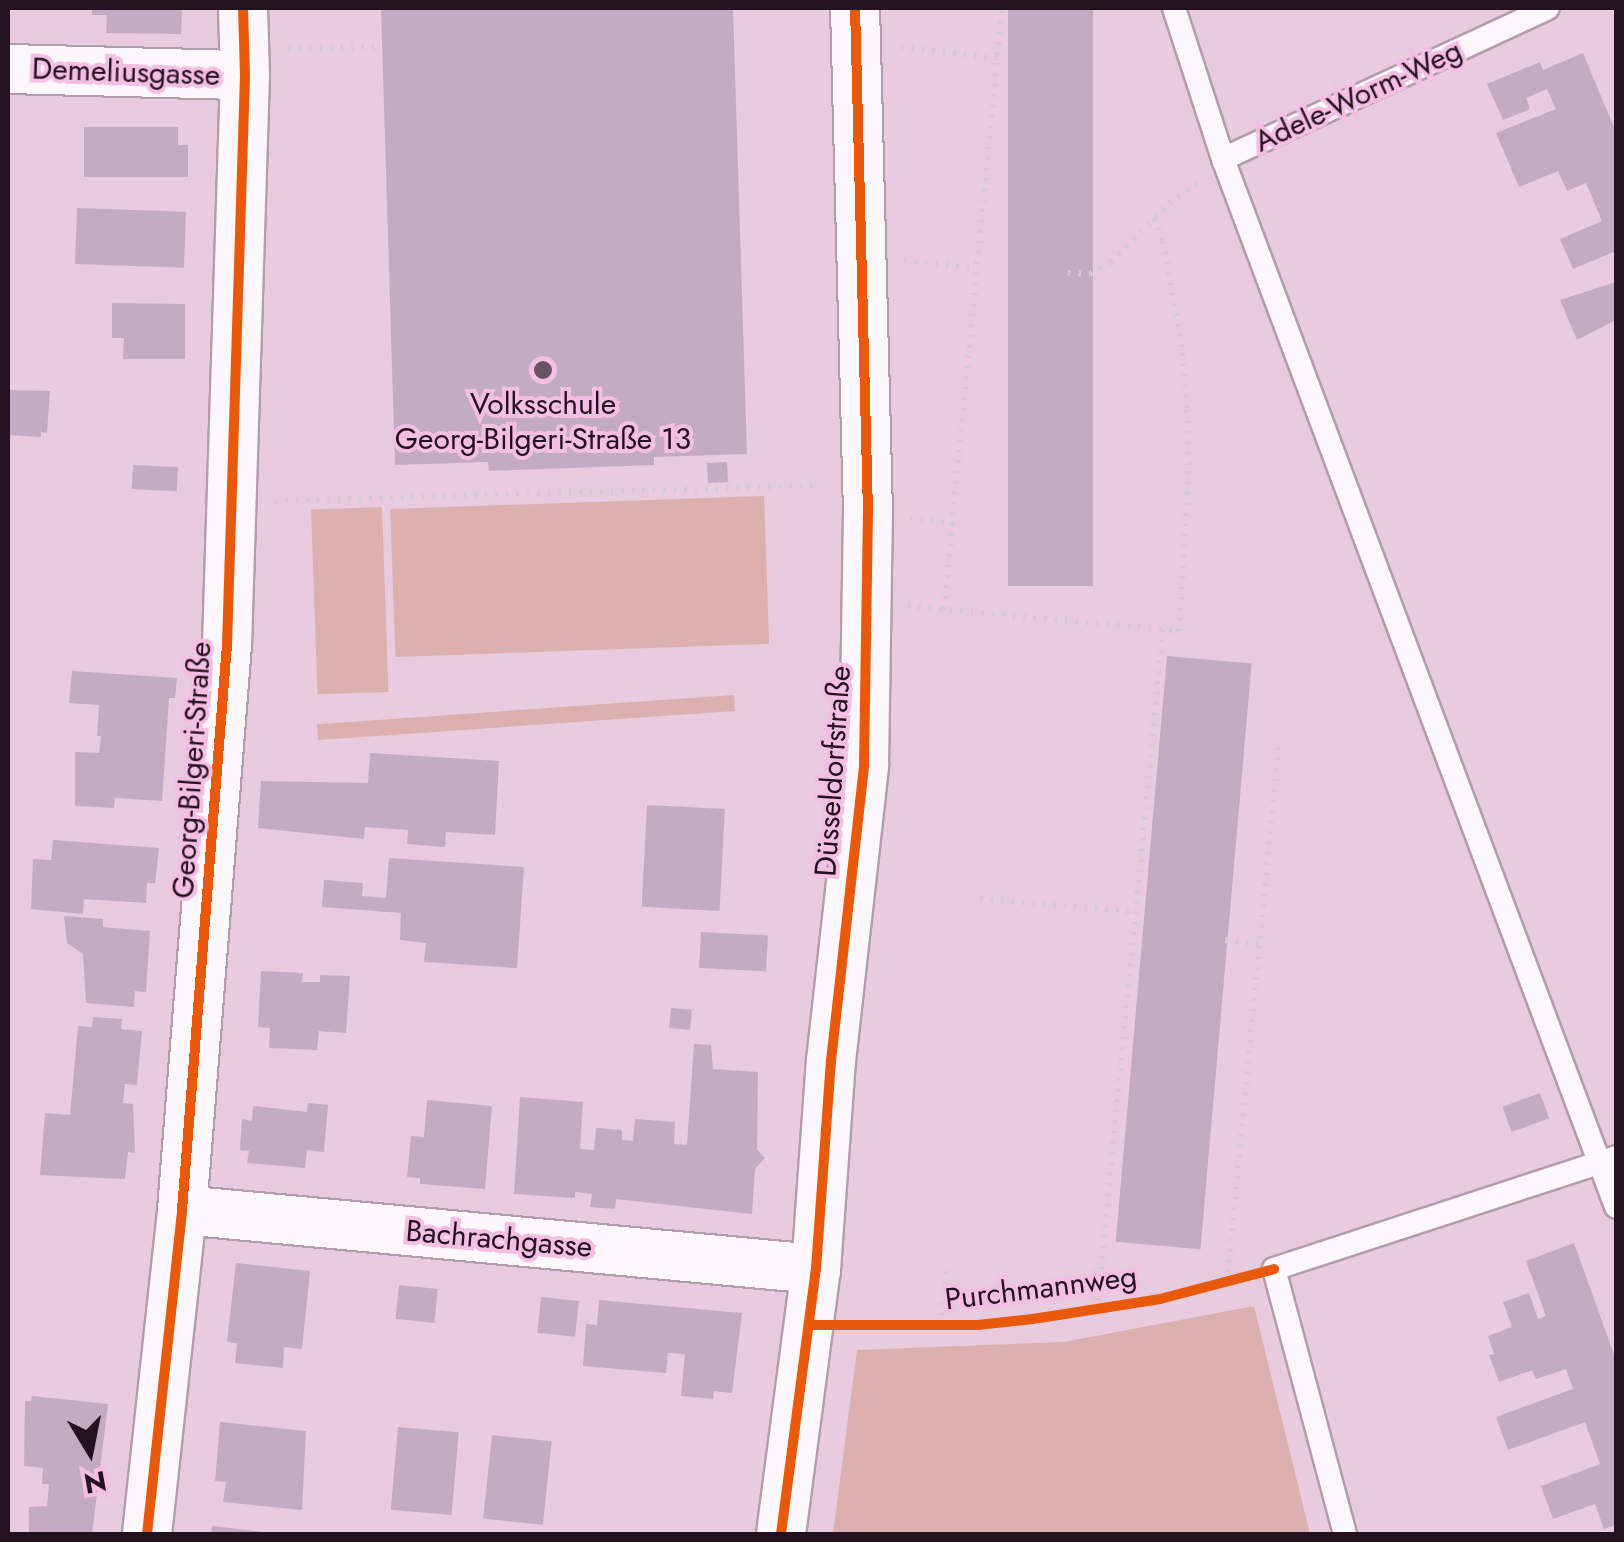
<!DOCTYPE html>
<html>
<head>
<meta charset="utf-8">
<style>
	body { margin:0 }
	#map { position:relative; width:1624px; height:1542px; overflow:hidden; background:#e8cbdf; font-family:Jost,sans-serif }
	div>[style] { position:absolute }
	.green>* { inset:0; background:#dbb0af; transform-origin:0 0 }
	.building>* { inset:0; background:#c3acc2; transform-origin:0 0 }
	.path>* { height:6px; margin-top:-3px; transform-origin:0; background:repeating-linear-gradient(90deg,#d5ccd2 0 2.5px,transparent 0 10.5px) }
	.roads { filter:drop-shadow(2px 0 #b39dac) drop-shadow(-2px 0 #b39dac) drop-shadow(0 2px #b39dac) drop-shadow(0 -2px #b39dac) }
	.lane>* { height:22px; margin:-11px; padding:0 11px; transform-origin:11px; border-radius:11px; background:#fcf7fa }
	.street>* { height:48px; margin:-24px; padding:0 24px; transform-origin:24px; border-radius:24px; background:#fcf7fa }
	.cycleway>* { height:10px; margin:-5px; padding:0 5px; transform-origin:5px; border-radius:5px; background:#e8590c }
	.dots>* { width:28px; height:28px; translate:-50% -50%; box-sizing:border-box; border:5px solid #f4bfe3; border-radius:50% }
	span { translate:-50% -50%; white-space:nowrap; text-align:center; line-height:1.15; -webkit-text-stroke:8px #f4bfe3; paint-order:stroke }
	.street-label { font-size:30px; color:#24111f }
	.poi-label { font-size:30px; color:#24111f }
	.frame { position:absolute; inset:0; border:10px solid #24111f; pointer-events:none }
	.north { position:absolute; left:40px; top:1402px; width:100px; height:100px; -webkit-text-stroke:8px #f4bfe3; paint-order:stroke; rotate:170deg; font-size:28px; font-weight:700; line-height:40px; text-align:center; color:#24111f }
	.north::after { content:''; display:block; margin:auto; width:35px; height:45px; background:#24111f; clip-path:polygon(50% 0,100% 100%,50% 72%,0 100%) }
</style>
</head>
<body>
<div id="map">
	<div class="green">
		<i style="left:764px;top:496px;width:148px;height:374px;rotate:88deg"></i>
		<i style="left:382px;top:507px;width:185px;height:71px;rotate:88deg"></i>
		<i style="left:734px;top:695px;width:16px;height:418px;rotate:86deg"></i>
		<i style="clip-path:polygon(1254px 1306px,1310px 1534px,833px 1534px,857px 1350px,1064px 1342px)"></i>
	</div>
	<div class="building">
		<i style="clip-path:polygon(92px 8px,182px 8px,181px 34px,106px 33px,107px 15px,92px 15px)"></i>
		<i style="clip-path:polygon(381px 8px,733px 8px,747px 454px,654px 457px,654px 465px,489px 471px,488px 462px,395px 465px)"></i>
		<i style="left:1008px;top:8px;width:85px;height:578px"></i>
		<i style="clip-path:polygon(1583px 53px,1616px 132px,1616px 251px,1573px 269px,1560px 239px,1602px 221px,1586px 183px,1567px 191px,1558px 171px,1519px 187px,1496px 133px,1556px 109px,1547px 89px,1526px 98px,1530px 109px,1503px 120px,1487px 84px,1540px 62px,1543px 70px)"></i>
		<i style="clip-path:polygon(84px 127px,178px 127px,178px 145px,188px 145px,188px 177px,84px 177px)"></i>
		<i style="left:77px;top:208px;width:109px;height:56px;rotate:2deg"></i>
		<i style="clip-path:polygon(1616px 282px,1616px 320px,1577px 340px,1560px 300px)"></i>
		<i style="clip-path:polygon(112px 303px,185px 304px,185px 359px,123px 359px,124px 338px,112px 338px)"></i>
		<i style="clip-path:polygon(8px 390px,50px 391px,47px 433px,41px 432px,41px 437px,8px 435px)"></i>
		<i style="left:727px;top:462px;width:20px;height:20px;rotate:87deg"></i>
		<i style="left:133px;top:465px;width:45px;height:24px;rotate:3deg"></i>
		<i style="left:1167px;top:656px;width:85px;height:588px;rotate:5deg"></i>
		<i style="clip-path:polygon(72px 671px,177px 678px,175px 698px,169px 698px,162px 801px,115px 798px,114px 808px,75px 806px,75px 752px,99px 753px,101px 736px,97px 736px,99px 705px,69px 703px)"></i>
		<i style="clip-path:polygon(370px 753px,499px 761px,495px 835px,446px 832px,445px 847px,407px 844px,408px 830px,365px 827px,364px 839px,258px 828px,261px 781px,368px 783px)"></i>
		<i style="left:647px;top:805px;width:78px;height:102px;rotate:3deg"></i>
		<i style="clip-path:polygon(53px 840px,159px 848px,155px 883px,147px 883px,146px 903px,84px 899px,83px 914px,31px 909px,33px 859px,51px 860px)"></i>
		<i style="clip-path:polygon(389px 858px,524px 867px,517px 968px,424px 962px,426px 943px,400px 940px,401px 913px,322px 907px,324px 880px,363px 883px,362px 896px,386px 898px)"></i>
		<i style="clip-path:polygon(64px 916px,103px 919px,103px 927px,150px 931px,146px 992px,135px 991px,134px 1007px,86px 1003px,83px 954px,67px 943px)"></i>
		<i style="left:701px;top:932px;width:67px;height:36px;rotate:3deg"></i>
		<i style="clip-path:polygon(261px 971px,303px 973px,302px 982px,320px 982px,320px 975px,350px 976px,346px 1033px,319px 1031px,317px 1050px,269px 1048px,270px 1028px,258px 1027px)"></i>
		<i style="left:671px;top:1008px;width:21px;height:20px;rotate:5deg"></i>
		<i style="clip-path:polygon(93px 1017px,122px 1019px,121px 1029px,142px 1031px,137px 1085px,125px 1084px,123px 1103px,133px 1104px,135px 1153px,128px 1152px,125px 1179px,40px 1175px,45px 1113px,70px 1115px,78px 1026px,92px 1027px)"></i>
		<i style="clip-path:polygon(694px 1044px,711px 1045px,713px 1069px,758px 1072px,757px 1149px,765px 1158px,755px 1169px,752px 1214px,616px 1199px,615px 1209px,590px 1207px,592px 1194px,575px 1192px,575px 1198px,514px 1194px,520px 1097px,583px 1102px,580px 1149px,594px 1150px,596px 1128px,622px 1130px,622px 1140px,633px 1141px,635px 1119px,675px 1122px,674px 1144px,687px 1145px)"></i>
		<i style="left:1540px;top:1093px;width:27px;height:40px;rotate:70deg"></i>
		<i style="clip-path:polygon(427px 1100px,492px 1106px,485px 1189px,420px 1184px,420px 1178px,407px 1177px,411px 1136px,424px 1137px)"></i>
		<i style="clip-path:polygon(308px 1103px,328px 1105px,324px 1152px,307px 1150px,305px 1168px,247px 1163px,249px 1151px,240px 1150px,242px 1119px,252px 1121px,253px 1106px,307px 1112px)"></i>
		<i style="clip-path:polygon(1574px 1243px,1616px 1360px,1616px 1525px,1604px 1529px,1595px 1504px,1553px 1519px,1541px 1486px,1600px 1464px,1585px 1422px,1508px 1450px,1496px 1417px,1573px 1389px,1566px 1369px,1536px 1379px,1532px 1370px,1499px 1382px,1489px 1355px,1494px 1354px,1488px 1336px,1512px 1327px,1503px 1302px,1529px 1293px,1538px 1319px,1546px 1316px,1526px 1261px)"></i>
		<i style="clip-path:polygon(236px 1263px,310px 1271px,302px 1349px,284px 1347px,283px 1368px,235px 1363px,237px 1343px,227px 1342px)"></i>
		<i style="left:399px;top:1285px;width:39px;height:34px;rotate:6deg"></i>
		<i style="left:541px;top:1297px;width:38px;height:36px;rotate:6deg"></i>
		<i style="clip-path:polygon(599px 1300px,742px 1313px,732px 1393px,714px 1391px,713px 1399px,681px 1396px,685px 1354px,668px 1353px,666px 1373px,583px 1366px,586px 1324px,597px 1325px)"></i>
		<i style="clip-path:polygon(32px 1396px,108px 1404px,92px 1534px,29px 1534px,29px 1507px,47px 1506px,49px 1484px,42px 1484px,43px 1468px,24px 1466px,25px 1401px,31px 1401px)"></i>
		<i style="clip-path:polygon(220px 1422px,306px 1431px,302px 1510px,223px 1502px,226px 1482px,215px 1481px)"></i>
		<i style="left:398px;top:1427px;width:61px;height:83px;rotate:5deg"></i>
		<i style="left:492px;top:1435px;width:60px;height:84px;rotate:6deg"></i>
		<i style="clip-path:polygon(212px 1526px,264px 1532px,264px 1534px,211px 1534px)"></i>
	</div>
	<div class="path">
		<i style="left:901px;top:47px;width:104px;rotate:6.6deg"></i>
		<i style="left:288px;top:49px;width:94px;rotate:-1.2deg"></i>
		<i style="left:904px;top:260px;width:73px;rotate:6.3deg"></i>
		<i style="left:1068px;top:273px;width:22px;rotate:3deg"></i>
		<i style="left:1090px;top:274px;width:24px;rotate:-30deg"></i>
		<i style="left:1111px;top:262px;width:83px;rotate:-45.5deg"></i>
		<i style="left:1169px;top:203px;width:36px;rotate:-34deg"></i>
		<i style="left:275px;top:501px;width:547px;rotate:-1.68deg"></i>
		<i style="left:910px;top:518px;width:48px;rotate:7.1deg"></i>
		<i style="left:908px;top:606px;width:272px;rotate:5.3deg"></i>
		<i style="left:1179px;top:631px;width:166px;rotate:-86.6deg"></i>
		<i style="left:1189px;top:465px;width:57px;rotate:-92deg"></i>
		<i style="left:1187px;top:408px;width:61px;rotate:-94.7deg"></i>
		<i style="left:1182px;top:347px;width:109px;rotate:-100.1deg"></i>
		<i style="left:1163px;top:240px;width:24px;rotate:-112deg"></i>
		<i style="left:944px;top:609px;width:604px;rotate:-84.49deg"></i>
		<i style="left:980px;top:899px;width:157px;rotate:4.8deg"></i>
		<i style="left:1225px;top:940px;width:34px;rotate:7deg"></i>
		<i style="left:1227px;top:1283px;width:544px;rotate:-84.52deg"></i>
		<i style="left:1097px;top:1311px;width:685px;rotate:-84.47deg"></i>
		<i style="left:940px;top:1326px;width:58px;rotate:-84.1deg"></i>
	</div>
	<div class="roads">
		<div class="lane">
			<i style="left:1174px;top:8px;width:159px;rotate:72deg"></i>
			<i style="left:1223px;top:159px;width:1119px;rotate:69.44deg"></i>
			<i style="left:1223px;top:159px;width:358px;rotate:-24.9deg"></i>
			<i style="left:1345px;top:1534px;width:274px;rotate:-105deg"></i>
			<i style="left:1274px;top:1269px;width:360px;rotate:-18.1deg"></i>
		</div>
		<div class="street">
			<i style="left:8px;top:69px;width:237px;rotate:1.5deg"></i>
			<i style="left:182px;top:1210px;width:637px;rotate:5.32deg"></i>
			<i style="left:147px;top:1534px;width:326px;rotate:-83.8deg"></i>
			<i style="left:182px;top:1210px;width:567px;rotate:-85.45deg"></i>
			<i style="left:227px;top:645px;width:570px;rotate:-88.19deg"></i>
			<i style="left:245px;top:75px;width:67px;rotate:-91.7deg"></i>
			<i style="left:781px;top:1534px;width:267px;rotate:-82.5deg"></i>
			<i style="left:816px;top:1269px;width:209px;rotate:-85.9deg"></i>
			<i style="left:831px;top:1061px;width:298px;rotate:-83.6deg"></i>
			<i style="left:864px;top:765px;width:252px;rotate:-89.1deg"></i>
			<i style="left:868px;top:513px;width:505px;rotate:-91.47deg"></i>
		</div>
	</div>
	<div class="cycleway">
		<i style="left:809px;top:1325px;width:169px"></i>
		<i style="left:978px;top:1325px;width:55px;rotate:-6.2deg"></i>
		<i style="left:1033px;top:1319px;width:129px;rotate:-8.9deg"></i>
		<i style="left:1160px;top:1299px;width:118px;rotate:-14.7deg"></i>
		<i style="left:147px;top:1534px;width:326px;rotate:-83.8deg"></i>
		<i style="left:182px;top:1210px;width:567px;rotate:-85.45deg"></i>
		<i style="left:227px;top:645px;width:570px;rotate:-88.19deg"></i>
		<i style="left:245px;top:75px;width:67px;rotate:-91.7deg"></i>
		<i style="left:781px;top:1534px;width:267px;rotate:-82.5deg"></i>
		<i style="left:816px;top:1269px;width:209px;rotate:-85.9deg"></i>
		<i style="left:831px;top:1061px;width:298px;rotate:-83.6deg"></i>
		<i style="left:864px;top:765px;width:252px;rotate:-89.1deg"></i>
		<i style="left:868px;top:513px;width:505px;rotate:-91.47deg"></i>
	</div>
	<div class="dots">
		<i style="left:543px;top:370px;background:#695262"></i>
	</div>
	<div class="street-label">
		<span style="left:126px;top:72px;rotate:2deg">Demeliusgasse</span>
		<span style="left:1358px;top:96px;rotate:-25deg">Adele-Worm-Weg</span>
		<span style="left:192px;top:770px;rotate:-86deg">Georg-Bilgeri-Straße</span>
		<span style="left:833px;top:771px;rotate:-86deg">Düsseldorfstraße</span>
		<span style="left:499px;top:1239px;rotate:5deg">Bachrachgasse</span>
		<span style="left:1041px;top:1288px;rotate:-7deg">Purchmannweg</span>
	</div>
	<div class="poi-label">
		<span style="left:543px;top:421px">Volksschule<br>Georg-Bilgeri-Straße 13</span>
	</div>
	<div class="frame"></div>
	<div class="north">N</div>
</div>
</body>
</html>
